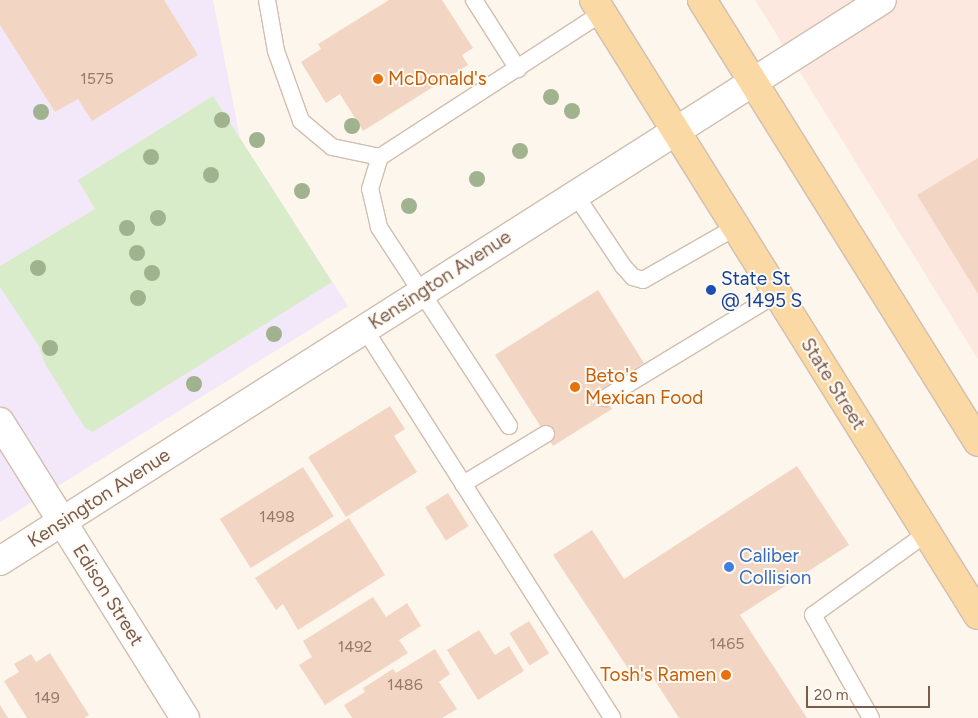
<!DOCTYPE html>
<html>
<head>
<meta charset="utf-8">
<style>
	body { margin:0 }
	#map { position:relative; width:978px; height:718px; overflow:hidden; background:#fdf6ec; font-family:Figtree,sans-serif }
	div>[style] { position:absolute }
	.commercial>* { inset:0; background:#fde8e0 }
	.education>* { inset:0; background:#f3e8fa }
	.green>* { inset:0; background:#d8ecc9 }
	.building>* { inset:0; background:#f3d5c3; transform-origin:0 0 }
	.roads { filter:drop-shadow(1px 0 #d1beb0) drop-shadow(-1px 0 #d1beb0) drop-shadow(0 1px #d1beb0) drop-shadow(0 -1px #d1beb0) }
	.lane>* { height:16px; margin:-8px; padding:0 8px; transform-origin:8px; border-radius:8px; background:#fff }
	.street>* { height:28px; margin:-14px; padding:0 14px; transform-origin:14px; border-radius:14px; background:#fff }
	.primary>* { height:28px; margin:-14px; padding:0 14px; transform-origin:14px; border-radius:14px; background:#fbd9a5 }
	.trees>* { width:16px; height:16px; margin:-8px; border-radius:50%; background:#a0b28e }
	.dots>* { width:14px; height:14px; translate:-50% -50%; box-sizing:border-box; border:2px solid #fffaf3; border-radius:50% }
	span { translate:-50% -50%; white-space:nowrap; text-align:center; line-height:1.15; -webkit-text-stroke:4px #fffaf3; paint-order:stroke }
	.number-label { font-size:16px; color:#987a6a }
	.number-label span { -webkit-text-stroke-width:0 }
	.food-label { font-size:19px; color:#c56008 }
	.left { translate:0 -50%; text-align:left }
	.right { translate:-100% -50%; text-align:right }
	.transit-label { font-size:19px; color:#164399 }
	.street-label { font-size:19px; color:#7a5c4d }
	.shop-label { font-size:19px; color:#366cbe }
	.scale { position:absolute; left:806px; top:686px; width:124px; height:22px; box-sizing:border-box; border:2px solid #7a5c4d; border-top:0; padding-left:6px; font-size:15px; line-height:18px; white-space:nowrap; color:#7a5c4d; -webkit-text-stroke:4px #fffaf3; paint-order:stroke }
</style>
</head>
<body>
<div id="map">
	<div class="commercial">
		<i style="clip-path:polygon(755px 0,978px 0,978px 359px)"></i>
	</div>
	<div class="education">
		<i style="clip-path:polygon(0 0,213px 0,240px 138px,348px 306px,0 522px)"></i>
	</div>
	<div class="green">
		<i style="clip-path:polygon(213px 96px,332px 282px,93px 432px,85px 428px,45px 364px,39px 346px,0 287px,0 266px,95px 209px,78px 180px)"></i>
	</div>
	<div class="building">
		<i style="clip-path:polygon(0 0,164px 0,198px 55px,92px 121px,78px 99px,55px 112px,0 25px)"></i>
		<i style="clip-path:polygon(389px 0,442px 0,473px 48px,462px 55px,468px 65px,363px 131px,340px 94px,326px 103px,301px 62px,321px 49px,318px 44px)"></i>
		<i style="clip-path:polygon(978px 158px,978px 294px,917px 195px)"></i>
		<i style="clip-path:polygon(598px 290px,644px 363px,600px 390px,612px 409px,553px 446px,495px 355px)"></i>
		<i style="clip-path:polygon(390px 406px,405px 429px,394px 436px,417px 472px,346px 517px,308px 457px)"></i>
		<i style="clip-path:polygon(797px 466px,849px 545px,740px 615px,807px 718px,679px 718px,650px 673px,637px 682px,553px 555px,592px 530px,624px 579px)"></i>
		<i style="left:303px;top:467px;width:58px;height:98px;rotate:58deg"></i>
		<i style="left:448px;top:493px;width:39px;height:27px;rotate:58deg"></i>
		<i style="clip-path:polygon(349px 518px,385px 575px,298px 630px,283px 604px,276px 610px,255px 578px)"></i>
		<i style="clip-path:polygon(373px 597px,386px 617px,407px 603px,421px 626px,399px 640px,408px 653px,325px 705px,299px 665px,312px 657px,303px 641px)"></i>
		<i style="left:529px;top:621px;width:38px;height:23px;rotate:58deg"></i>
		<i style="clip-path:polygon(479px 630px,495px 655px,509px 646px,524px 671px,478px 700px,447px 650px)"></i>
		<i style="clip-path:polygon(435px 649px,450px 674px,439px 682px,457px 709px,442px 718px,352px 718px,344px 705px,365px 692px,363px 688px,393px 669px,396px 673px)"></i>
		<i style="clip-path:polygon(50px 653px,89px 715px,84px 718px,27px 718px,4px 681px,19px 672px,14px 664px,31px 654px,36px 662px)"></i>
		<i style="clip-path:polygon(0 705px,8px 718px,0 718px)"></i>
	</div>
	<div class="roads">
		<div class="lane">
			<i style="left:267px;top:0;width:52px;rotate:80deg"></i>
			<i style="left:276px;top:51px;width:74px;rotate:70.3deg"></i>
			<i style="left:301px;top:121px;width:40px;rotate:40deg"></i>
			<i style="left:332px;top:147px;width:49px;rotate:11.8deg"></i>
			<i style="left:474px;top:0;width:82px;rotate:57.5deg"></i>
			<i style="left:575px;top:194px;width:87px;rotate:56.3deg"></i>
			<i style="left:623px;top:266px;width:15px;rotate:48deg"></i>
			<i style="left:633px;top:277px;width:10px;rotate:17deg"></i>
			<i style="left:643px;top:280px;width:107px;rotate:-29.7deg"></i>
			<i style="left:364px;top:328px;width:462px;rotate:57.5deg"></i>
			<i style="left:605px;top:398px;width:201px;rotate:-31.2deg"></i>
			<i style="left:509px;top:426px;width:238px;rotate:-123.2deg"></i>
			<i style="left:379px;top:227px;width:39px;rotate:-103deg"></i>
			<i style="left:370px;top:189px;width:34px;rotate:-73deg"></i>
			<i style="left:380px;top:157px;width:265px;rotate:-33deg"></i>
			<i style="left:463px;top:484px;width:97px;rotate:-31.1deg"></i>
			<i style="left:871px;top:718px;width:118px;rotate:-119.4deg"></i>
			<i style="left:813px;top:615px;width:140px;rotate:-35.7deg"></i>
		</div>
		<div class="street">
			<i style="left:0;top:422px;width:349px;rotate:58deg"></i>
			<i style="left:0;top:561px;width:1045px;rotate:-32.46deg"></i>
		</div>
		<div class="primary">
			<i style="left:594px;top:0;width:725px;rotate:58.02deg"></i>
			<i style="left:702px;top:0;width:521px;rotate:58.02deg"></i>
		</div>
	</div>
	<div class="trees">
		<i style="left:551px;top:97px"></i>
		<i style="left:572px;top:111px"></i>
		<i style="left:41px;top:112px"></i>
		<i style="left:222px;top:120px"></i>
		<i style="left:352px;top:126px"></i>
		<i style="left:257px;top:140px"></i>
		<i style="left:520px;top:151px"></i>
		<i style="left:151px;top:157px"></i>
		<i style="left:211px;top:175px"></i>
		<i style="left:477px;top:179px"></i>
		<i style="left:302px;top:191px"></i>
		<i style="left:409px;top:206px"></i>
		<i style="left:158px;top:218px"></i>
		<i style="left:127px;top:228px"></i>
		<i style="left:137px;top:253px"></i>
		<i style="left:38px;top:268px"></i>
		<i style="left:152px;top:273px"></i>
		<i style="left:138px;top:298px"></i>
		<i style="left:274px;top:334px"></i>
		<i style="left:50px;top:348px"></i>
		<i style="left:194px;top:384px"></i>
	</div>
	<div class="dots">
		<i style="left:378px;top:79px;background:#e8710a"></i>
		<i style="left:711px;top:290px;background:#1a4fb4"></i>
		<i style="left:575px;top:387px;background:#e8710a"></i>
		<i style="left:729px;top:567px;background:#3f7fe0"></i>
		<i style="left:726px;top:675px;background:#e8710a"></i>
	</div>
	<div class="number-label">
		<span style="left:97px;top:79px">1575</span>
		<span style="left:277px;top:517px">1498</span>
		<span style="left:727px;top:644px">1465</span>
		<span style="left:355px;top:647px">1492</span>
		<span style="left:405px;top:685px">1486</span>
		<span style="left:47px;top:698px">149</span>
	</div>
	<div class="food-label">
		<span class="left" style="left:388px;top:79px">McDonald's</span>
		<span class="left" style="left:585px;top:387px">Beto's<br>Mexican Food</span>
		<span class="right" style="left:716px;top:675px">Tosh's Ramen</span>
	</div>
	<div class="transit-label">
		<span class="left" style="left:721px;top:290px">State St<br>@ 1495 S</span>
	</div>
	<div class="street-label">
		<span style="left:440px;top:280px;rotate:-33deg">Kensington Avenue</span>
		<span style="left:833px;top:384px;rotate:58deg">State Street</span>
		<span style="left:99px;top:498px;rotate:-33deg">Kensington Avenue</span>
		<span style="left:108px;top:595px;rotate:58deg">Edison Street</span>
	</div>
	<div class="shop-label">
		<span class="left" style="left:739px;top:567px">Caliber<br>Collision</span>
	</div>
	<div class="scale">20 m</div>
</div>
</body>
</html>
